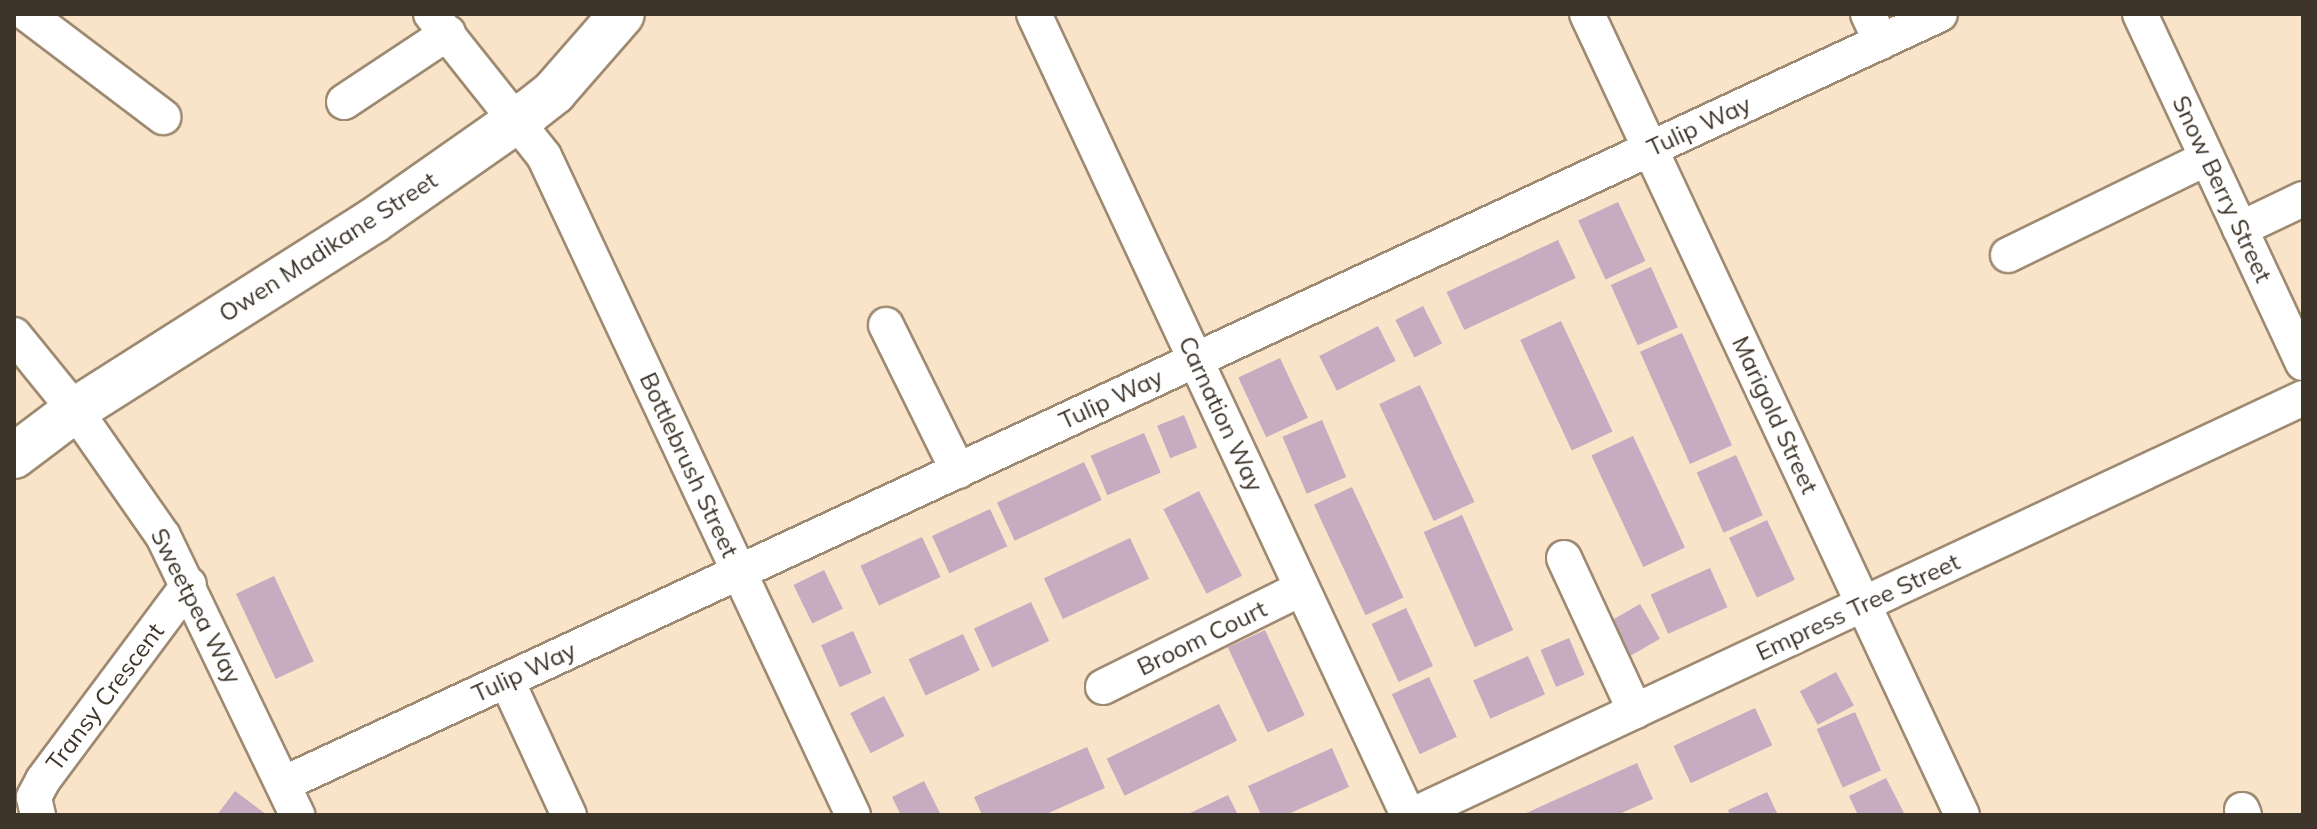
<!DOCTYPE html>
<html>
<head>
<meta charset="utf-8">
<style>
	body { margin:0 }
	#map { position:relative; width:2317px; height:829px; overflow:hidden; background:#fae4c9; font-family:Mulish,sans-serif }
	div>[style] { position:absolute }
	.building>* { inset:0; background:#c6abc1; transform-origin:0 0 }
	.roads { filter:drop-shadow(2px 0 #9e8a71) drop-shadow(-2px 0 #9e8a71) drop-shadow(0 2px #9e8a71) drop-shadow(0 -2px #9e8a71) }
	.street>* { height:34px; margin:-17px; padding:0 17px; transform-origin:17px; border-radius:17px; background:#fff }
	.secondary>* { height:44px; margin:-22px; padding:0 22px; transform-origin:22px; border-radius:22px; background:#fff }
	span { translate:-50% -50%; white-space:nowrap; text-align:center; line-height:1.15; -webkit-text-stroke:7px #fff; paint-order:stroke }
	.street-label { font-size:24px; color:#3e352a }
	.frame { position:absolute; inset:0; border:16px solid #3e352a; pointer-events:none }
</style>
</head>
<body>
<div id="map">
	<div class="building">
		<i style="left:1618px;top:202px;width:65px;height:44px;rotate:65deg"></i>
		<i style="left:1558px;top:240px;width:42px;height:123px;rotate:65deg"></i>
		<i style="left:1651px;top:267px;width:66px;height:44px;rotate:66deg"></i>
		<i style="left:1423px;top:306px;width:42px;height:31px;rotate:63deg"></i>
		<i style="left:1561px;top:321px;width:122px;height:45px;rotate:65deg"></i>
		<i style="left:1378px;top:326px;width:39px;height:66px;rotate:63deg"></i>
		<i style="left:1682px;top:333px;width:123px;height:46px;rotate:66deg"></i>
		<i style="left:1280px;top:358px;width:66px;height:46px;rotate:65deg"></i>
		<i style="left:1420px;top:385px;width:129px;height:45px;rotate:65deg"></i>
		<i style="left:1184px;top:415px;width:35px;height:29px;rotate:68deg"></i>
		<i style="left:1322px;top:420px;width:62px;height:43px;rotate:67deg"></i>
		<i style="left:1144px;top:433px;width:43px;height:58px;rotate:67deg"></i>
		<i style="left:1633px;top:436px;width:123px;height:46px;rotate:65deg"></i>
		<i style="left:1736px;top:455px;width:66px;height:43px;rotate:66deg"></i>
		<i style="left:1084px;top:462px;width:42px;height:96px;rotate:65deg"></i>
		<i style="left:1352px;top:487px;width:122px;height:42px;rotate:65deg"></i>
		<i style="left:1199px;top:491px;width:95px;height:40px;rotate:63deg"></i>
		<i style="left:990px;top:509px;width:41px;height:64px;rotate:65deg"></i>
		<i style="left:1462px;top:515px;width:126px;height:42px;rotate:66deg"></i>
		<i style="left:1767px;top:520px;width:66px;height:42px;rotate:65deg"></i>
		<i style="left:922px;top:537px;width:44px;height:68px;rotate:65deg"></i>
		<i style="left:1130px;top:538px;width:45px;height:95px;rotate:65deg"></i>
		<i style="left:1710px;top:568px;width:43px;height:65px;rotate:66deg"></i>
		<i style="left:824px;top:570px;width:43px;height:34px;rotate:64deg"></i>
		<i style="left:274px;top:576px;width:94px;height:42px;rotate:65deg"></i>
		<i style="left:1031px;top:602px;width:43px;height:63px;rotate:65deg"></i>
		<i style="left:1640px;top:604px;width:40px;height:34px;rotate:60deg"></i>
		<i style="left:1406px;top:608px;width:64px;height:38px;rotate:65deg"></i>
		<i style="left:1265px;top:630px;width:94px;height:41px;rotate:65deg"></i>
		<i style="left:853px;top:631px;width:46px;height:35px;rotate:66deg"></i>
		<i style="left:963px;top:634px;width:40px;height:60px;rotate:65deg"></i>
		<i style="left:1569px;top:638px;width:40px;height:31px;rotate:67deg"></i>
		<i style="left:1528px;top:656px;width:42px;height:60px;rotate:66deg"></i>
		<i style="left:1836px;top:672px;width:38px;height:41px;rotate:62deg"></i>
		<i style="left:1429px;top:677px;width:66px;height:41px;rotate:65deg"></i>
		<i style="left:884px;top:696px;width:45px;height:38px;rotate:63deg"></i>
		<i style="left:1219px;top:704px;width:41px;height:125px;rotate:64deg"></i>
		<i style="left:1755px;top:708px;width:41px;height:90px;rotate:65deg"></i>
		<i style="left:1855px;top:712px;width:64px;height:42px;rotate:66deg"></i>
		<i style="clip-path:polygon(1087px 747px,1105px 788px,1044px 815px,982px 815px,974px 797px)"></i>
		<i style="clip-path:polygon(1332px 748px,1349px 787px,1286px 815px,1261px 815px,1248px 786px)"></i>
		<i style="clip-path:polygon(1637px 763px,1653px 799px,1617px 815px,1522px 815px)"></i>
		<i style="clip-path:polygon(1886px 778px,1905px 815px,1858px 815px,1849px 796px)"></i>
		<i style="clip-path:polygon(924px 781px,941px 815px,901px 815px,892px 797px)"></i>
		<i style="clip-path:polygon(235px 791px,267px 815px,217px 815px)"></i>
		<i style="clip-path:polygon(1767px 792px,1778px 815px,1730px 815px,1728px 810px)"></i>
		<i style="clip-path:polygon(1228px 795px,1238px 815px,1186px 815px)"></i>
	</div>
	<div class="roads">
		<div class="street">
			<i style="left:27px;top:14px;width:171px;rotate:37.1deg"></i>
			<i style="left:431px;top:14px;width:181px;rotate:51.5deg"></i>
			<i style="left:544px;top:156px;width:728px;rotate:64.88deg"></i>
			<i style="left:1034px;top:14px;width:884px;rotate:64.97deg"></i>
			<i style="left:1587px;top:14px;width:884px;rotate:64.91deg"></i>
			<i style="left:1868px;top:14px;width:31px;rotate:65deg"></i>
			<i style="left:2140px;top:14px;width:385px;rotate:65deg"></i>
			<i style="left:344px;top:102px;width:125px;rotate:-33.6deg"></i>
			<i style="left:2240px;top:229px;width:70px;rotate:-25.5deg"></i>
			<i style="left:2008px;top:255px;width:221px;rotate:-26deg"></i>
			<i style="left:886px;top:325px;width:163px;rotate:63.7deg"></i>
			<i style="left:14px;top:335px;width:97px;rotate:50.9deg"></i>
			<i style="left:75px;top:410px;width:154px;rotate:55.1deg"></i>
			<i style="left:163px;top:536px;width:310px;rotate:64.3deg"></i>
			<i style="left:1564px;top:558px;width:169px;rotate:65.1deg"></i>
			<i style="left:507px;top:681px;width:148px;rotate:65.2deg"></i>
			<i style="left:1103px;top:687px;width:222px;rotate:-26.4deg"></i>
			<i style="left:283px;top:784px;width:1827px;rotate:-24.92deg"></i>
			<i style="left:2242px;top:810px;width:5px;rotate:68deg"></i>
			<i style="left:38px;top:815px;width:18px;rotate:-103deg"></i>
			<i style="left:34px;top:797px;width:19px;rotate:-62deg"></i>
			<i style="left:43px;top:780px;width:244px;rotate:-53.3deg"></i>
			<i style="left:1413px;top:815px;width:983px;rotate:-25.1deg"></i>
		</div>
		<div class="secondary">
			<i style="left:14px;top:456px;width:76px;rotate:-37deg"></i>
			<i style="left:75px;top:410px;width:353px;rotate:-32.4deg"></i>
			<i style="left:373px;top:221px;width:192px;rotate:-35deg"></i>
			<i style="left:530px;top:111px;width:31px;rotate:-38deg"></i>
			<i style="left:554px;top:92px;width:103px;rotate:-48.9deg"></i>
		</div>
	</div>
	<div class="street-label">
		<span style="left:1699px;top:126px;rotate:-25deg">Tulip Way</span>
		<span style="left:2222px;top:189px;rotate:65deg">Snow Berry Street</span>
		<span style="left:328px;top:247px;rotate:-33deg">Owen Madikane Street</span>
		<span style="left:1111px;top:399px;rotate:-25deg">Tulip Way</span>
		<span style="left:1221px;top:414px;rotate:65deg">Carnation Way</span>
		<span style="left:1775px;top:415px;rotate:65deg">Marigold Street</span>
		<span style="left:689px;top:465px;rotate:65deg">Bottlebrush Street</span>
		<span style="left:196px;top:606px;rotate:63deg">Sweetpea Way</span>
		<span style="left:1858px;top:607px;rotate:-25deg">Empress Tree Street</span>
		<span style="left:1202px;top:638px;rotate:-26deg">Broom Court</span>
		<span style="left:524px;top:672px;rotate:-25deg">Tulip Way</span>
		<span style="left:105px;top:697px;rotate:-53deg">Transy Crescent</span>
	</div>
	<div class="frame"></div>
</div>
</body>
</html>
